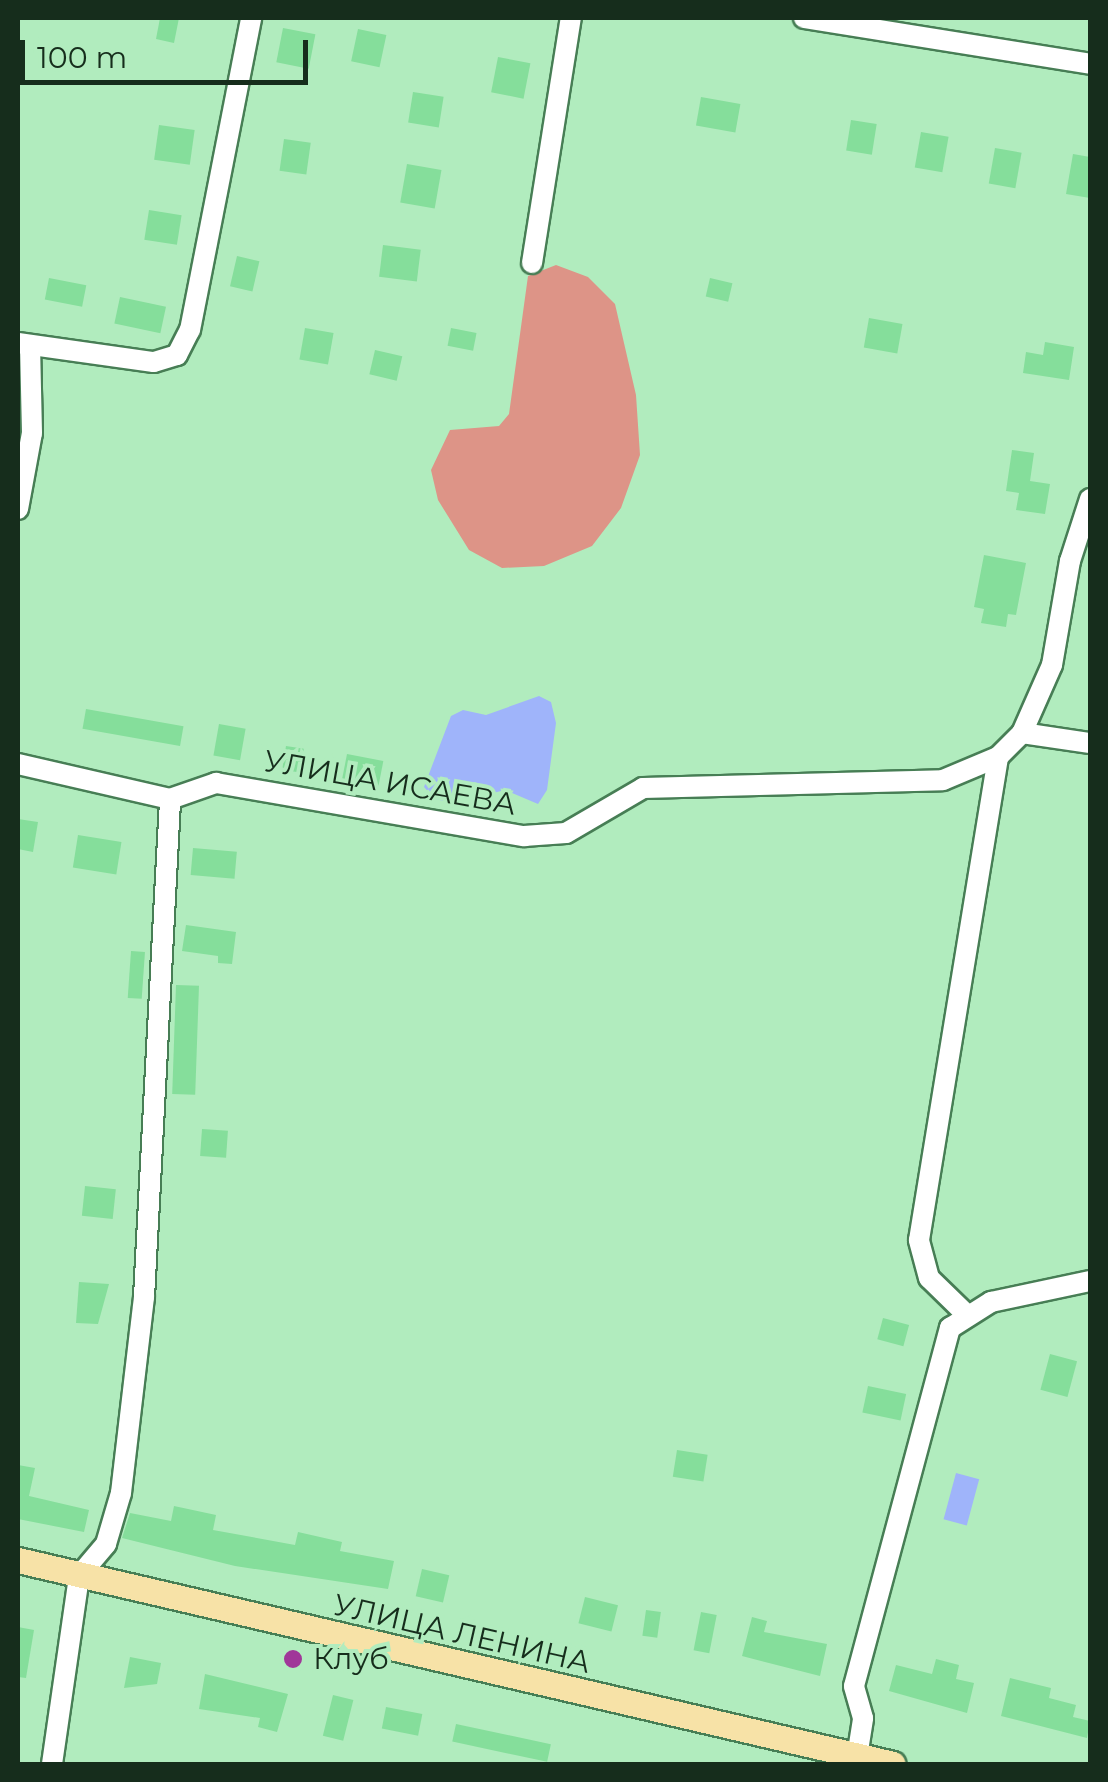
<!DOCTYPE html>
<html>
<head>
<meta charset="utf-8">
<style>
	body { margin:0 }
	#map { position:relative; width:1108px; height:1782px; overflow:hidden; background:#b1ecbe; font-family:Montserrat,sans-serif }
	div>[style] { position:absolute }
	.green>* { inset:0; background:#dd9487 }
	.water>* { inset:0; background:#9fb4fa; transform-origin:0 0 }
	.building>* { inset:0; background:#85de9b; transform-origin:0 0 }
	.roads { filter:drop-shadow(2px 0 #477e55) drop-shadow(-2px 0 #477e55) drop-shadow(0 2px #477e55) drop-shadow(0 -2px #477e55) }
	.minor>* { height:20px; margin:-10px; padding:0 10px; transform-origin:10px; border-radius:10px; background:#fff }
	.major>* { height:25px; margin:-12.5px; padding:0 12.5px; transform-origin:12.5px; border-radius:12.5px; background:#f7e2a7 }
	.dots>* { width:28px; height:28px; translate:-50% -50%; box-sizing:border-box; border:5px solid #b1ecbe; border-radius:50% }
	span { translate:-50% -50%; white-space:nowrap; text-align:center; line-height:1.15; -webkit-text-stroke:8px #b1ecbe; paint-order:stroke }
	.street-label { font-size:30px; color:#162d1c }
	.poi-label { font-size:30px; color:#162d1c }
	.left { translate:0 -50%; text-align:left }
	.frame { position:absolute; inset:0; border:20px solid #162d1c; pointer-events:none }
	.scale { position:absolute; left:20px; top:40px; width:288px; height:45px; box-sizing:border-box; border:5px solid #162d1c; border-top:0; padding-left:12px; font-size:30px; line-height:35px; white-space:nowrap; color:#162d1c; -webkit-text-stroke:8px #b1ecbe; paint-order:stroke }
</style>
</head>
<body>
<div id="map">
	<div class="green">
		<i style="clip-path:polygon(556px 265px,588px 277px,615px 304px,636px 395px,640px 455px,621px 508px,592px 546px,544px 566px,502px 568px,469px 550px,438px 500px,431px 470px,450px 430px,499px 426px,509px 414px,528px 276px)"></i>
	</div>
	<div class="water">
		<i style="clip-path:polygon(539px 696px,551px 702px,556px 723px,547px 790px,538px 804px,505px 790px,453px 803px,435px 799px,424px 787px,451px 716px,463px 710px,486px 715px)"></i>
		<i style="left:956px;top:1473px;width:24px;height:48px;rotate:15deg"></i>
	</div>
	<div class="building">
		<i style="clip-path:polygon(160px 18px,179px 18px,174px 43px,156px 39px)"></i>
		<i style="left:283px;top:28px;width:33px;height:35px;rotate:11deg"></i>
		<i style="left:358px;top:29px;width:29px;height:33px;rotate:12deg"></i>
		<i style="left:498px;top:57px;width:33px;height:36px;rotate:11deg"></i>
		<i style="left:413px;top:92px;width:31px;height:31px;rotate:9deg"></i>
		<i style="left:701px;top:97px;width:40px;height:29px;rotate:10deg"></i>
		<i style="left:851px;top:120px;width:26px;height:31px;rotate:9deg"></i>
		<i style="left:159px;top:125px;width:36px;height:35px;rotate:8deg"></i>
		<i style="left:921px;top:132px;width:28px;height:36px;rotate:10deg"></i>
		<i style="left:284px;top:139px;width:27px;height:32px;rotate:8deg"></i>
		<i style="left:995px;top:148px;width:27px;height:36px;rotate:10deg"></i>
		<i style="clip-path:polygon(1073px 154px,1090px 157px,1090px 198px,1066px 194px)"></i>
		<i style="left:407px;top:164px;width:35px;height:39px;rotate:10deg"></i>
		<i style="left:149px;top:210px;width:33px;height:30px;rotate:9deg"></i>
		<i style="left:383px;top:245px;width:38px;height:32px;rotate:7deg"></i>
		<i style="left:237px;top:256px;width:23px;height:31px;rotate:13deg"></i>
		<i style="left:49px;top:278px;width:38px;height:22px;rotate:11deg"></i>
		<i style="left:710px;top:278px;width:23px;height:19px;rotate:13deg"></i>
		<i style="left:120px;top:297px;width:47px;height:27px;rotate:12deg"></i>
		<i style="left:869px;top:318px;width:34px;height:30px;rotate:10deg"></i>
		<i style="left:305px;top:328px;width:29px;height:32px;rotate:10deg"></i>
		<i style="left:451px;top:328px;width:26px;height:18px;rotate:11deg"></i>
		<i style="clip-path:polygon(1045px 342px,1074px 347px,1069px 380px,1023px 373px,1026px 352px,1043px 355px)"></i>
		<i style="left:375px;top:350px;width:28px;height:25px;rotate:13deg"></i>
		<i style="clip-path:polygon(1012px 450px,1034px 453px,1030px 481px,1050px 484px,1045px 514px,1016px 510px,1019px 493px,1006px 491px)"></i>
		<i style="clip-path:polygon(984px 555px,1026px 563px,1016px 615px,1008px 614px,1006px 627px,981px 623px,984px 609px,974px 607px)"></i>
		<i style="left:86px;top:709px;width:99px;height:20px;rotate:10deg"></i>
		<i style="left:219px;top:724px;width:27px;height:32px;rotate:10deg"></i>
		<i style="left:286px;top:746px;width:18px;height:24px;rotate:9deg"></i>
		<i style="left:347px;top:754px;width:37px;height:25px;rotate:11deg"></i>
		<i style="clip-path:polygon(18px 819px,38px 822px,33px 852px,18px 849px)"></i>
		<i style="left:78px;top:835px;width:44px;height:33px;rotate:9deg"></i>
		<i style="left:193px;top:848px;width:44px;height:27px;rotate:5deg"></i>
		<i style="clip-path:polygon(186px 925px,236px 932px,232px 964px,218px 963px,218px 956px,182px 951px)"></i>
		<i style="left:131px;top:951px;width:14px;height:47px;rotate:4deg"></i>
		<i style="left:176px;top:985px;width:23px;height:109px;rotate:2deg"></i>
		<i style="left:202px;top:1129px;width:26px;height:27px;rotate:4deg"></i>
		<i style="left:85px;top:1186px;width:31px;height:30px;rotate:6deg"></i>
		<i style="clip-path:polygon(79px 1282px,109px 1284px,98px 1324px,76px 1323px)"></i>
		<i style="left:883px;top:1318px;width:27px;height:22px;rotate:15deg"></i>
		<i style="left:1050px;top:1354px;width:28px;height:37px;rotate:15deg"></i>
		<i style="left:868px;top:1386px;width:39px;height:27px;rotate:12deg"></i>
		<i style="left:677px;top:1450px;width:31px;height:27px;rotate:9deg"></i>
		<i style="clip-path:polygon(18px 1465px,35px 1468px,29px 1496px,89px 1510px,84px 1532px,18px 1519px)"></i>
		<i style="clip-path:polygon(174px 1506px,216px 1515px,213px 1530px,295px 1545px,298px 1532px,342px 1542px,340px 1551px,394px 1561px,388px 1589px,235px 1566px,122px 1538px,130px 1513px,171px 1521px)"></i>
		<i style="left:422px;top:1569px;width:28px;height:28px;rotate:13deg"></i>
		<i style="left:585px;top:1597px;width:34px;height:27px;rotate:14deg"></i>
		<i style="left:646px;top:1610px;width:15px;height:26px;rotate:8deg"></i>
		<i style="left:701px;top:1612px;width:16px;height:39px;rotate:11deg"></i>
		<i style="clip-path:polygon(752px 1617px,767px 1621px,764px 1632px,827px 1644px,820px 1676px,742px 1656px)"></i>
		<i style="clip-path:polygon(18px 1627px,34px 1630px,26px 1678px,18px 1677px)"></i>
		<i style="clip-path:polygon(130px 1657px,161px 1663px,157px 1684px,124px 1688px)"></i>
		<i style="clip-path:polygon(936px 1659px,959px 1665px,956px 1679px,974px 1683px,967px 1713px,889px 1691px,896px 1665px,932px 1674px)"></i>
		<i style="clip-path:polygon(205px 1674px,288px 1694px,277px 1732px,258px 1727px,260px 1718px,199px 1709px)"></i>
		<i style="clip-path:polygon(1010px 1678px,1051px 1688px,1049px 1698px,1076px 1705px,1073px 1717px,1090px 1721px,1087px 1738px,1001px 1716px)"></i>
		<i style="left:333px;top:1695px;width:21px;height:42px;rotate:14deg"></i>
		<i style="left:386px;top:1707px;width:37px;height:22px;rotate:11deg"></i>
		<i style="left:456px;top:1724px;width:97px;height:18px;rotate:12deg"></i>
	</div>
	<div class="roads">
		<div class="minor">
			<i style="left:804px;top:18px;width:290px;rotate:9.1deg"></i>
			<i style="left:532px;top:263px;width:248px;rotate:-81deg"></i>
			<i style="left:18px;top:343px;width:137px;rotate:8deg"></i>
			<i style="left:154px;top:362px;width:24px;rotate:-17deg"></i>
			<i style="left:177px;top:355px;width:28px;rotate:-63deg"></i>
			<i style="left:190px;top:330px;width:318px;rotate:-78.9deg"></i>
			<i style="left:18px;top:509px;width:77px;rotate:-79.6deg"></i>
			<i style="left:32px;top:433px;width:87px;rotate:-91.3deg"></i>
			<i style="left:1022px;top:733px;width:74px;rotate:-66.2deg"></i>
			<i style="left:1052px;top:665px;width:106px;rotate:-80.2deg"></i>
			<i style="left:1070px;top:561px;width:65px;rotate:-72.1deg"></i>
			<i style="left:18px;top:764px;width:156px;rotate:13deg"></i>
			<i style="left:170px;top:799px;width:49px;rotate:-19.2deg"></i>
			<i style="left:216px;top:783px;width:313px;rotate:9.8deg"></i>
			<i style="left:524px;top:836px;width:42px;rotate:-4.1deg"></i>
			<i style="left:566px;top:833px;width:89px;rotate:-30.3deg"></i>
			<i style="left:643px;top:788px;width:300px;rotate:-1.5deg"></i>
			<i style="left:943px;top:780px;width:60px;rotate:-22.7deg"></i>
			<i style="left:998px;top:757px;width:34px;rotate:-45deg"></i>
			<i style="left:1022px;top:733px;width:69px;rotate:8.4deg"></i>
			<i style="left:965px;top:1313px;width:50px;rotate:-135.8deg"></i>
			<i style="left:929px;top:1278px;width:39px;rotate:-105deg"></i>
			<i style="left:919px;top:1240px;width:489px;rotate:-80.7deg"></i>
			<i style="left:857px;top:1757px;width:39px;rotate:-81deg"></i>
			<i style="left:863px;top:1718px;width:33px;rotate:-106deg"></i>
			<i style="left:854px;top:1686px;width:371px;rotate:-75deg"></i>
			<i style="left:950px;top:1328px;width:49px;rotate:-32.4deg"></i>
			<i style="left:991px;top:1302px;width:101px;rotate:-12deg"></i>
			<i style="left:52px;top:1764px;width:190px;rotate:-81.8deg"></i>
			<i style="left:79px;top:1576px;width:42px;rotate:-49.8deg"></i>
			<i style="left:106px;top:1544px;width:53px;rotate:-73.6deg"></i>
			<i style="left:121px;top:1493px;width:197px;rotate:-83.3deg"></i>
			<i style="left:144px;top:1297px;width:499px;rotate:-87deg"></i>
		</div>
		<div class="major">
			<i style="left:18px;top:1560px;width:898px;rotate:13.12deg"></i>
		</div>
	</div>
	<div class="dots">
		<i style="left:293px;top:1659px;background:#a03799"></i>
	</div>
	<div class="street-label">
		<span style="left:390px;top:783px;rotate:10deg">УЛИЦА ИСАЕВА</span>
		<span style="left:462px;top:1634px;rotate:13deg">УЛИЦА ЛЕНИНА</span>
	</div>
	<div class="poi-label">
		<span class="left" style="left:313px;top:1659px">Клуб</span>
	</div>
	<div class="frame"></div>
	<div class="scale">100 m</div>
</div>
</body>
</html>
